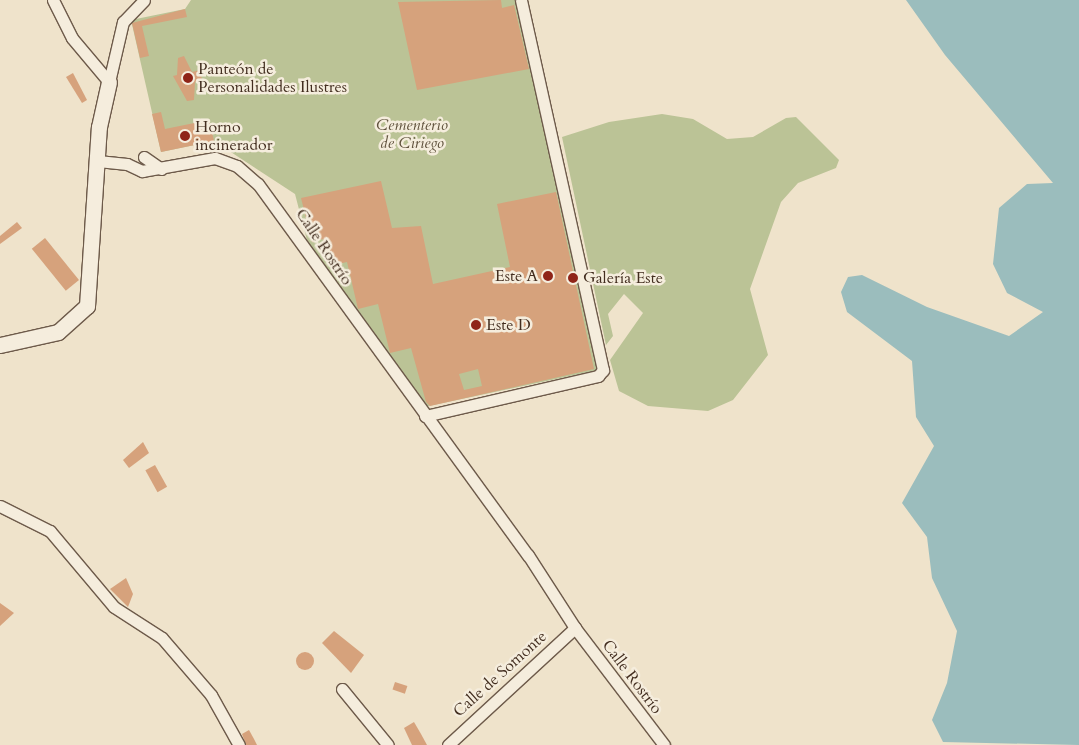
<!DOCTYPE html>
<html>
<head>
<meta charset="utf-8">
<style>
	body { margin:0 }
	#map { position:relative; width:1079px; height:745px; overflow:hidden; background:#efe3cb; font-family:Cardo,serif }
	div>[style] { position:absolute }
	.green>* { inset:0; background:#bbc396 }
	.water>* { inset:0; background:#9bbdbd }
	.building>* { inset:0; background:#d6a27c; transform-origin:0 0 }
	.round { border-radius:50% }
	.roads { filter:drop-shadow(1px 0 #6d5a4a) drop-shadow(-1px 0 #6d5a4a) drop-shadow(0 1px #6d5a4a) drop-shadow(0 -1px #6d5a4a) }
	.minor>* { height:11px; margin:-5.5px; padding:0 5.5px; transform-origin:5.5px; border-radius:5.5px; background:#f5eddd }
	.secondary>* { height:15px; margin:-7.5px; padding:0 7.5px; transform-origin:7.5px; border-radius:7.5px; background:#f5eddd }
	.dots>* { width:14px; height:14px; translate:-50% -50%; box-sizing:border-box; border:2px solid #f5eddd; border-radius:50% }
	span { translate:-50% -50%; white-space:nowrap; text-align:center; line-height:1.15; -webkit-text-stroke:5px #f5eddd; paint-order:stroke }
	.poi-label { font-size:16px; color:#422d1f }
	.left { translate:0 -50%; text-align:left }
	.right { translate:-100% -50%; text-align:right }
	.park-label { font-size:16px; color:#60523d; font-style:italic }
	.street-label { font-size:16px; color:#422d1f }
</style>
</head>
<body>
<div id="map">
	<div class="green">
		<i style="clip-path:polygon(191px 0,518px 0,598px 370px,424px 407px,309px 248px,295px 194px,214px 141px,161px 152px,131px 20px,185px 9px)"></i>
		<i style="clip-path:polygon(662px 114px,693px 119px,727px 139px,753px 137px,786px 118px,796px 117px,839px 160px,836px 168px,798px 183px,781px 202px,750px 289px,768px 355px,733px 400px,708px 411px,648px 406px,619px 391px,610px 360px,643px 313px,624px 294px,608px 314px,613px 336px,606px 345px,562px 137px,609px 122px)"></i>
	</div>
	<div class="water">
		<i style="clip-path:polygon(906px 0,1079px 0,1079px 745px,943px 742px,932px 720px,947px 683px,957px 631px,932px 578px,927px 537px,902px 503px,934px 446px,916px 417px,912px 361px,847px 312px,841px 292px,848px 277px,862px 275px,927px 307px,1009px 336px,1043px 312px,1007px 293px,993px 264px,999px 208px,1027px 184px,1053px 183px,945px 55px)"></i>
	</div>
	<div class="building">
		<i style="clip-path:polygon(501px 0,502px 8px,514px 5px,529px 69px,417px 90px,398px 2px)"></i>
		<i style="clip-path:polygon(185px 9px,187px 17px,142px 26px,149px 56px,140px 58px,132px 23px)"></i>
		<i style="clip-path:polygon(184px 56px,192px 72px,200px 70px,202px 80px,195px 82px,194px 100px,187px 101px,173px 76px,177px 75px,178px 58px)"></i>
		<i style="clip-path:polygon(73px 73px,87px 100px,82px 103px,66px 77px)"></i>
		<i style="clip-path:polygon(161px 112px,165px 129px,209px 120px,214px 141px,161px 152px,152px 114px)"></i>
		<i style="clip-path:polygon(evenodd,381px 181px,392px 228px,421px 226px,433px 284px,510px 267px,497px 204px,556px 192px,594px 369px,430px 406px,426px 402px,411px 348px,390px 353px,378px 304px,358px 309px,347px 262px,329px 266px,323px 239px,312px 242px,301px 198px,381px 181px,478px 369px,482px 386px,464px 390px,459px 374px,478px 369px)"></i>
		<i style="clip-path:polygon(17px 222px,22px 228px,0 244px,0 236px)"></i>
		<i style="left:45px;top:238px;width:54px;height:17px;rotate:51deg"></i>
		<i style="clip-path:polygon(143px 442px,149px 453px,129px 468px,123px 460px)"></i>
		<i style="left:155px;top:465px;width:25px;height:11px;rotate:61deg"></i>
		<i style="clip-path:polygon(126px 578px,133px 594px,128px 607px,110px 589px)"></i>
		<i style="clip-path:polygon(0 603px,14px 613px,0 626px)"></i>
		<i style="clip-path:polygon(334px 631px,364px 655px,351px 673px,322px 643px)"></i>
		<i class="round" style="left:296px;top:652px;width:18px;height:18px"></i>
		<i style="left:395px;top:682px;width:13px;height:8px;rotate:18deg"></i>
		<i style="clip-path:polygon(414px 722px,421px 734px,427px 745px,412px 745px,404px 728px)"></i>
		<i style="clip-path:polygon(249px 730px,254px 739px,257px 745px,246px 745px,242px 734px)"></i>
	</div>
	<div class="roads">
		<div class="minor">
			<i style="left:53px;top:0;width:42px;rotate:63.4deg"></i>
			<i style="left:72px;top:38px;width:57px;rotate:49.9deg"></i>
			<i style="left:109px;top:82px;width:62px;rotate:-76.9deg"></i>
			<i style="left:123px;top:22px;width:30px;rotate:-46deg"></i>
			<i style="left:144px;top:157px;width:21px;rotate:35deg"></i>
			<i style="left:98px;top:161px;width:29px;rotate:6deg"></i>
			<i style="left:127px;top:164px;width:17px;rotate:25deg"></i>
			<i style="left:142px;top:171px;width:74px;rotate:-10.1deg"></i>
			<i style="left:215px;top:158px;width:23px;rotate:20deg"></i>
			<i style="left:237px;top:166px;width:28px;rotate:41deg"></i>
			<i style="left:258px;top:184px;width:459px;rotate:54deg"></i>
			<i style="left:528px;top:555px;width:87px;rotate:57.2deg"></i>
			<i style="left:575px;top:628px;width:147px;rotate:52.7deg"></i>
			<i style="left:425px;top:416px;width:178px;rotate:-13deg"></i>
			<i style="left:598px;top:376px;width:8px;rotate:-50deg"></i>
			<i style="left:603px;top:370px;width:379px;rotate:-102.5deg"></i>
			<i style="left:0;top:506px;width:56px;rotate:26.6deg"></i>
			<i style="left:50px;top:531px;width:99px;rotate:49.9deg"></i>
			<i style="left:114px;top:607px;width:57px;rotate:32.9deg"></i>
			<i style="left:162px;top:638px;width:75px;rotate:49.3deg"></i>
			<i style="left:211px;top:695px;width:57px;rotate:60.8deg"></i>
			<i style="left:342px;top:689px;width:72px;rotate:50.6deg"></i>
			<i style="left:448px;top:745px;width:173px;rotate:-42.7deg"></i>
		</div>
		<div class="secondary">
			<i style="left:0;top:345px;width:59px;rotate:-12.6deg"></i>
			<i style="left:58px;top:332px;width:39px;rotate:-42deg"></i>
			<i style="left:87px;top:306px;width:179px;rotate:-86.2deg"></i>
			<i style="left:99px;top:127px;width:46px;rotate:-77.5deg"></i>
		</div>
	</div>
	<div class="dots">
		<i style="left:188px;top:78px;background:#8f2418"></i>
		<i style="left:185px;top:136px;background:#8f2418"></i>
		<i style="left:548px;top:276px;background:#8f2418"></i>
		<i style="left:573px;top:278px;background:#8f2418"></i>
		<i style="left:476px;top:325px;background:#8f2418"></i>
	</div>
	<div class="poi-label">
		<span class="left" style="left:198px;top:78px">Panteón de<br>Personalidades Ilustres</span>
		<span class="left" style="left:195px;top:136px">Horno<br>incinerador</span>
		<span class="right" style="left:538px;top:276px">Este A</span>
		<span class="left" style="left:583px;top:278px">Galería Este</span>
		<span class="left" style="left:486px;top:325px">Este D</span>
	</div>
	<div class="park-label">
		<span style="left:412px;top:134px">Cementerio<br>de Ciriego</span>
	</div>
	<div class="street-label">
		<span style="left:324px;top:247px;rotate:56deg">Calle Rostrío</span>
		<span style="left:500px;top:674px;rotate:-42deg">Calle de Somonte</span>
		<span style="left:632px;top:677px;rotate:53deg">Calle Rostrío</span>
	</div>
</div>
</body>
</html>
